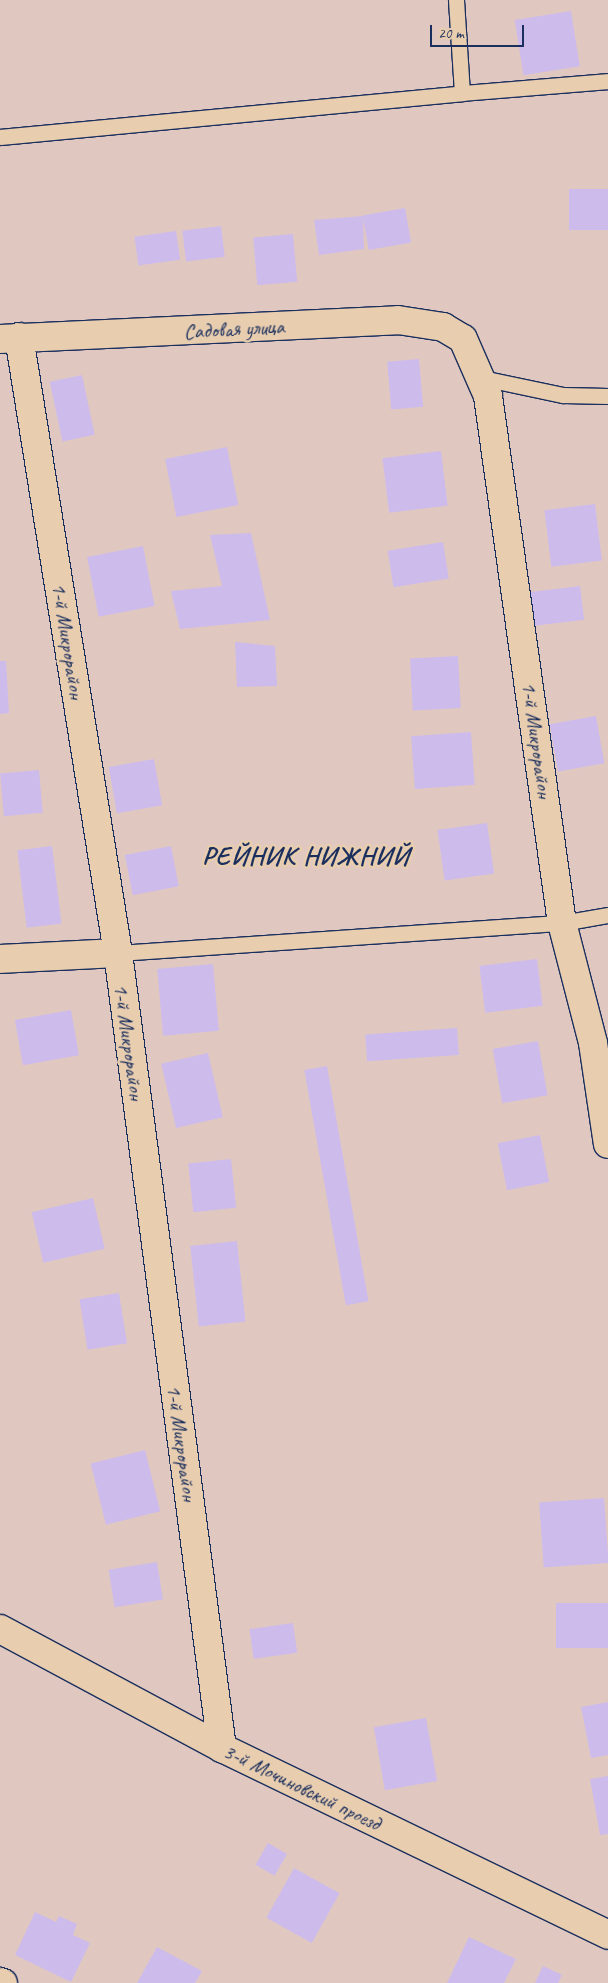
<!DOCTYPE html>
<html>
<head>
<meta charset="utf-8">
<style>
	body { margin:0 }
	#map { position:relative; width:608px; height:1983px; overflow:hidden; background:#e0c8c1; font-family:Caveat,sans-serif }
	div>[style] { position:absolute }
	.building>* { inset:0; background:#cdbbec; transform-origin:0 0 }
	.roads { filter:drop-shadow(1px 0 #1b2f5e) drop-shadow(-1px 0 #1b2f5e) drop-shadow(0 1px #1b2f5e) drop-shadow(0 -1px #1b2f5e) }
	.lane>* { height:15px; margin:-7.5px; padding:0 7.5px; transform-origin:7.5px; border-radius:7.5px; background:#e8cdaf }
	.street>* { height:28px; margin:-14px; padding:0 14px; transform-origin:14px; border-radius:14px; background:#e8cdaf }
	span { translate:-50% -50%; white-space:nowrap; text-align:center; line-height:1.15; -webkit-text-stroke:5px #e8cdaf; paint-order:stroke }
	.street-label { font-size:21px; color:#1b2f5e }
	.district-label { font-size:26px; color:#1b2f5e; font-weight:700; letter-spacing:1px }
	.scale { position:absolute; left:430px; top:25px; width:94px; height:22px; box-sizing:border-box; border:2px solid #1b2f5e; border-top:0; padding-left:6px; font-size:15px; line-height:18px; white-space:nowrap; color:#1b2f5e; -webkit-text-stroke:4px #e8cdaf; paint-order:stroke }
</style>
</head>
<body>
<div id="map">
	<div class="building">
		<i style="left:571px;top:11px;width:56px;height:57px;rotate:81deg"></i>
		<i style="left:608px;top:189px;width:41px;height:39px;rotate:90deg"></i>
		<i style="left:405px;top:208px;width:35px;height:43px;rotate:80deg"></i>
		<i style="clip-path:polygon(363px 216px,364px 249px,319px 255px,314px 220px)"></i>
		<i style="left:221px;top:226px;width:31px;height:39px;rotate:83deg"></i>
		<i style="left:176px;top:231px;width:29px;height:42px;rotate:82deg"></i>
		<i style="left:293px;top:234px;width:48px;height:40px;rotate:85deg"></i>
		<i style="left:419px;top:359px;width:48px;height:32px;rotate:85deg"></i>
		<i style="left:82px;top:375px;width:61px;height:33px;rotate:78deg"></i>
		<i style="left:227px;top:447px;width:59px;height:63px;rotate:79deg"></i>
		<i style="left:441px;top:451px;width:55px;height:59px;rotate:83deg"></i>
		<i style="left:595px;top:504px;width:57px;height:51px;rotate:83deg"></i>
		<i style="clip-path:polygon(251px 533px,270px 620px,180px 629px,171px 591px,222px 586px,210px 535px)"></i>
		<i style="left:443px;top:542px;width:37px;height:56px;rotate:81deg"></i>
		<i style="left:143px;top:546px;width:61px;height:57px;rotate:79deg"></i>
		<i style="left:580px;top:586px;width:34px;height:50px;rotate:83deg"></i>
		<i style="clip-path:polygon(235px 642px,275px 646px,277px 686px,237px 687px)"></i>
		<i style="left:458px;top:656px;width:52px;height:48px;rotate:87deg"></i>
		<i style="clip-path:polygon(0 661px,6px 661px,9px 713px,0 714px)"></i>
		<i style="left:596px;top:716px;width:48px;height:47px;rotate:80deg"></i>
		<i style="left:471px;top:732px;width:53px;height:60px;rotate:86deg"></i>
		<i style="left:154px;top:759px;width:47px;height:46px;rotate:80deg"></i>
		<i style="left:39px;top:770px;width:43px;height:39px;rotate:85deg"></i>
		<i style="left:487px;top:823px;width:51px;height:50px;rotate:82deg"></i>
		<i style="left:52px;top:846px;width:78px;height:35px;rotate:83deg"></i>
		<i style="left:171px;top:846px;width:41px;height:47px;rotate:79deg"></i>
		<i style="left:537px;top:959px;width:47px;height:58px;rotate:83deg"></i>
		<i style="left:213px;top:964px;width:67px;height:56px;rotate:85deg"></i>
		<i style="left:71px;top:1010px;width:46px;height:57px;rotate:80deg"></i>
		<i style="left:457px;top:1028px;width:27px;height:92px;rotate:86deg"></i>
		<i style="left:538px;top:1041px;width:55px;height:46px;rotate:80deg"></i>
		<i style="left:208px;top:1053px;width:66px;height:48px;rotate:77deg"></i>
		<i style="left:327px;top:1066px;width:239px;height:23px;rotate:80deg"></i>
		<i style="left:540px;top:1135px;width:48px;height:43px;rotate:79deg"></i>
		<i style="left:231px;top:1159px;width:49px;height:43px;rotate:84deg"></i>
		<i style="left:93px;top:1198px;width:52px;height:63px;rotate:77deg"></i>
		<i style="left:237px;top:1241px;width:81px;height:47px;rotate:84deg"></i>
		<i style="left:119px;top:1293px;width:51px;height:40px;rotate:81deg"></i>
		<i style="left:145px;top:1450px;width:63px;height:56px;rotate:76deg"></i>
		<i style="left:604px;top:1498px;width:65px;height:65px;rotate:86deg"></i>
		<i style="left:157px;top:1562px;width:38px;height:49px;rotate:81deg"></i>
		<i style="left:608px;top:1603px;width:45px;height:52px;rotate:90deg"></i>
		<i style="left:293px;top:1623px;width:30px;height:44px;rotate:82deg"></i>
		<i style="clip-path:polygon(608px 1702px,608px 1755px,591px 1758px,581px 1707px)"></i>
		<i style="left:426px;top:1718px;width:64px;height:53px;rotate:80deg"></i>
		<i style="clip-path:polygon(608px 1776px,608px 1834px,600px 1835px,590px 1779px)"></i>
		<i style="left:268px;top:1843px;width:22px;height:25px;rotate:30deg"></i>
		<i style="left:294px;top:1868px;width:52px;height:57px;rotate:29deg"></i>
		<i style="clip-path:polygon(35px 1912px,56px 1922px,59px 1916px,77px 1924px,73px 1935px,90px 1943px,71px 1982px,15px 1955px)"></i>
		<i style="clip-path:polygon(469px 1937px,516px 1959px,504px 1983px,447px 1983px)"></i>
		<i style="clip-path:polygon(157px 1947px,202px 1971px,195px 1983px,137px 1983px)"></i>
		<i style="clip-path:polygon(543px 1966px,562px 1975px,558px 1983px,535px 1983px)"></i>
	</div>
	<div class="roads">
		<div class="lane">
			<i style="left:462px;top:93px;width:146px;rotate:-4.7deg"></i>
			<i style="left:0;top:137px;width:464px;rotate:-5.4deg"></i>
			<i style="left:462px;top:93px;width:93px;rotate:-93.7deg"></i>
			<i style="left:482px;top:378px;width:83px;rotate:11.9deg"></i>
			<i style="left:563px;top:395px;width:45px;rotate:1.3deg"></i>
			<i style="left:118px;top:953px;width:445px;rotate:-3.9deg"></i>
			<i style="left:562px;top:923px;width:47px;rotate:-9.9deg"></i>
		</div>
		<div class="street">
			<i style="left:19px;top:337px;width:624px;rotate:80.87deg"></i>
			<i style="left:118px;top:953px;width:802px;rotate:82.55deg"></i>
			<i style="left:0;top:339px;width:398px;rotate:-2.7deg"></i>
			<i style="left:398px;top:320px;width:46px;rotate:8.8deg"></i>
			<i style="left:443px;top:327px;width:23px;rotate:31deg"></i>
			<i style="left:463px;top:339px;width:62px;rotate:66.3deg"></i>
			<i style="left:488px;top:396px;width:532px;rotate:82.01deg"></i>
			<i style="left:562px;top:923px;width:124px;rotate:75.5deg"></i>
			<i style="left:593px;top:1043px;width:102px;rotate:81.6deg"></i>
			<i style="left:0;top:959px;width:118px;rotate:-2.9deg"></i>
			<i style="left:0;top:1629px;width:252px;rotate:28.2deg"></i>
			<i style="left:222px;top:1748px;width:429px;rotate:25.8deg"></i>
			<i style="left:0;top:1982px;width:3px;rotate:18deg"></i>
		</div>
	</div>
	<div class="street-label">
		<span style="left:234px;top:329px;rotate:-3deg">Садовая улица</span>
		<span style="left:68px;top:641px;rotate:81deg">1-й Микрорайон</span>
		<span style="left:537px;top:740px;rotate:82deg">1-й Микрорайон</span>
		<span style="left:129px;top:1042px;rotate:82deg">1-й Микрорайон</span>
		<span style="left:182px;top:1443px;rotate:82deg">1-й Микрорайон</span>
		<span style="left:302px;top:1787px;rotate:26deg">3-й Мочиновский проезд</span>
	</div>
	<div class="district-label">
		<span style="left:306px;top:856px">РЕЙНИК НИЖНИЙ</span>
	</div>
	<div class="scale">20 m</div>
</div>
</body>
</html>
